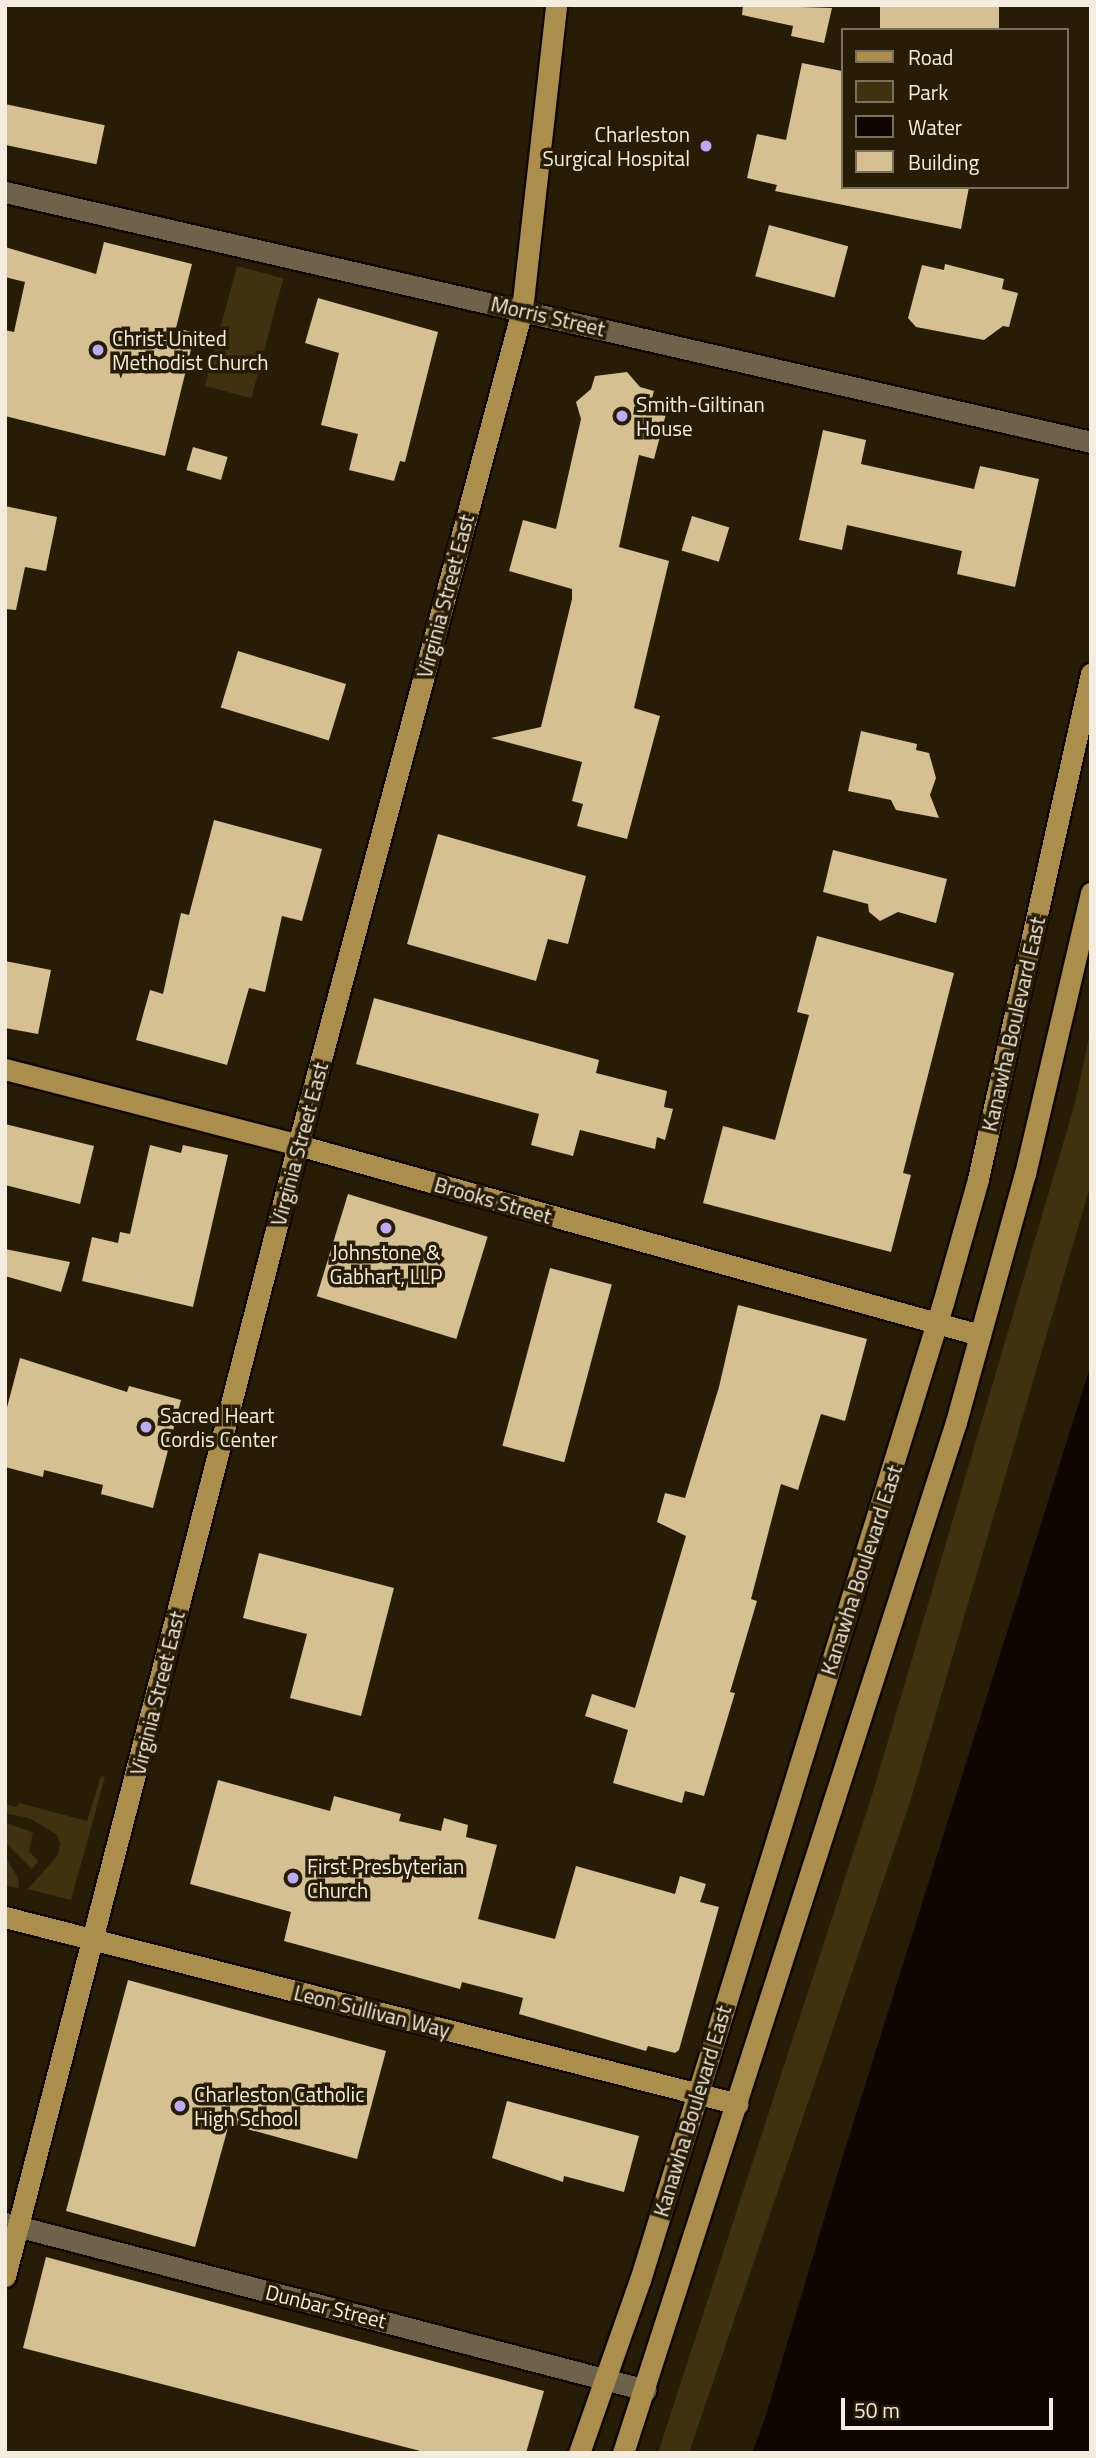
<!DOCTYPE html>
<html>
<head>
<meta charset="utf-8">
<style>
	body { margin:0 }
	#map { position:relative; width:1096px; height:2458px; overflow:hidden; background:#271d07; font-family:"Titillium Web",sans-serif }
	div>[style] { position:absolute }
	.green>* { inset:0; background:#40320f; transform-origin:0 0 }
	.water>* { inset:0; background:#0e0600 }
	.building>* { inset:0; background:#d5c091; transform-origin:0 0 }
	.roads { filter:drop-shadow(2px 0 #0f0700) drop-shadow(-2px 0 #0f0700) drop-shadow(0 2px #0f0700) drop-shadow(0 -2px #0f0700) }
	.minor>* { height:21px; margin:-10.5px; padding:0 10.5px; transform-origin:10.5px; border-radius:10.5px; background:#6d624a }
	.major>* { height:21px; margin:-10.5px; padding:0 10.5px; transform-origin:10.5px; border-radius:10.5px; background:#ab8e4b }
	.dots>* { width:19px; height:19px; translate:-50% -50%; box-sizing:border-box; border:4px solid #271d07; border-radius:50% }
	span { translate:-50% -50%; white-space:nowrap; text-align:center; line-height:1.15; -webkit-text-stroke:7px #271d07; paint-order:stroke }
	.poi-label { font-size:21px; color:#f3eddf }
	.right { translate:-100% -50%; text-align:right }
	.left { translate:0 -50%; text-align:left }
	.street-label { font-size:21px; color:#f3eddf }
	.frame { position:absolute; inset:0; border:7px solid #f3eddf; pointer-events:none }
	.legend { position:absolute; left:841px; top:28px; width:228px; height:161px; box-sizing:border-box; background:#271d07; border:2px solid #79705d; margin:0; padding:9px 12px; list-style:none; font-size:21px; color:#f3eddf }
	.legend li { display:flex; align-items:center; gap:14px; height:35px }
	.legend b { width:35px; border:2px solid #79705d }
	.scale { position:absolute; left:841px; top:2398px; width:212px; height:32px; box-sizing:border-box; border:4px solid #f3eddf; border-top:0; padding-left:9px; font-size:21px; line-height:24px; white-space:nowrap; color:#f3eddf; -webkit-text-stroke:5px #271d07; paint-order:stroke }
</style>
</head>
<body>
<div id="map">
	<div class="green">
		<i style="left:237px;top:266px;width:48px;height:124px;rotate:15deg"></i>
		<i style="clip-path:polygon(1091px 1028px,1091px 1183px,910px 1802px,689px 2453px,658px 2453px,873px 1792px,1075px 1103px)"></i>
		<i style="clip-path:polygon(101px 1776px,105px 1777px,71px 1900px,28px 1889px,58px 1855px,60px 1843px,56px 1834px,29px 1818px,5px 1813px,5px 1804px,16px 1807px,19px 1803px,87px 1821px)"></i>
		<i style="clip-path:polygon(5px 1822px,33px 1833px,29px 1851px,38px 1861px,32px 1869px,5px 1842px)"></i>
		<i style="clip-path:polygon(5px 1856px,18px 1878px,19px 1889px,5px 1885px)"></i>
	</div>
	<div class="water">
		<i style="clip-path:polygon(1091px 1364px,1091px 2453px,752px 2453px,765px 2418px,841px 2162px)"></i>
	</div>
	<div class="building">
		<i style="clip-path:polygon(743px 5px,832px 8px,824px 43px,791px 36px,793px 26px,742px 15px)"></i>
		<i style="left:880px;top:5px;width:119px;height:25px"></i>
		<i style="clip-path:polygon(802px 63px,842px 71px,842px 187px,969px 187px,961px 229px,775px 191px,777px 185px,747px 178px,757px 134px,786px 140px)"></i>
		<i style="left:5px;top:104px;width:102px;height:40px;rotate:12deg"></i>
		<i style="left:769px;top:225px;width:82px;height:53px;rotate:15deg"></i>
		<i style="clip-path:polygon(104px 242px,192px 264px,176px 328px,195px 333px,165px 456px,5px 416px,5px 330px,14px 332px,25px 282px,5px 277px,5px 247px,96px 274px)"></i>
		<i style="clip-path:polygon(945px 264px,1004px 279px,1002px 289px,1018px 293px,1009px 327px,1003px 326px,984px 340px,916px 327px,908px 318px,922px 265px,944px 270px)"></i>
		<i style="clip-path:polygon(318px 298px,438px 332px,405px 462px,400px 461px,394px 481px,349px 470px,358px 434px,321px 425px,339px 353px,305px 343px)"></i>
		<i style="clip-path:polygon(627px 372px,640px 387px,654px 391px,649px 409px,666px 414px,654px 459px,639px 455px,619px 547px,669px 561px,634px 708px,660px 716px,627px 839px,577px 826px,583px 804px,572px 801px,582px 762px,491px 738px,541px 727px,572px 599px,572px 589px,509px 571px,523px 520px,556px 529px,581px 419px,576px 402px,591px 389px,595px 376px)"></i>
		<i style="clip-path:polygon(823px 430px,866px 440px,861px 464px,974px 489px,980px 466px,1039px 479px,1015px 587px,957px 574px,962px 551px,847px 525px,842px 550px,799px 540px)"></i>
		<i style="left:193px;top:447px;width:36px;height:24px;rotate:16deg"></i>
		<i style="clip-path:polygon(5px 506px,57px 517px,46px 571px,25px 567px,16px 610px,5px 609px)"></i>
		<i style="left:692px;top:516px;width:39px;height:36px;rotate:17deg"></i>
		<i style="left:238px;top:651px;width:113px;height:59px;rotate:17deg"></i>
		<i style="clip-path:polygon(861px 731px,917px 744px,916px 750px,929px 753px,936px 778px,930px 795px,939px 818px,896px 810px,891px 800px,848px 791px)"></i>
		<i style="clip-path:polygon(214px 820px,322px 849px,302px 921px,282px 916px,265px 992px,249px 988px,227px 1065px,136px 1040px,150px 990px,163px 994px,181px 913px,189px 915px)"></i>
		<i style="clip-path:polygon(438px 834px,586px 876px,568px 944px,548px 939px,536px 981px,407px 944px)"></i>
		<i style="clip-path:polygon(833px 850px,947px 879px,936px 923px,898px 912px,880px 921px,869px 912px,868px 904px,823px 892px)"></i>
		<i style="clip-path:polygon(817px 936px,954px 973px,903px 1173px,911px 1175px,891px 1252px,703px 1203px,723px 1126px,775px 1140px,809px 1015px,797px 1012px)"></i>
		<i style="clip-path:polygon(5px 961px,51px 970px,38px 1034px,5px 1028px)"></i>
		<i style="clip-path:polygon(374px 998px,599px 1060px,596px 1073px,667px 1091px,664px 1107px,673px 1109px,665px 1140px,657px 1137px,655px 1149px,580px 1130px,573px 1156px,531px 1145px,539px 1114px,356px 1064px)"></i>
		<i style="clip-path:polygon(5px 1124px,94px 1146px,80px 1204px,5px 1185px)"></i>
		<i style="clip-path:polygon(150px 1145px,181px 1153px,183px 1145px,228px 1155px,193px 1307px,82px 1281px,92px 1237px,118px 1243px,120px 1232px,130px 1234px)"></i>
		<i style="left:348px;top:1194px;width:146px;height:107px;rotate:17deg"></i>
		<i style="clip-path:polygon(5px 1249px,70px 1262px,61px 1292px,5px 1276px)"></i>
		<i style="left:550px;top:1268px;width:64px;height:184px;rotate:15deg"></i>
		<i style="clip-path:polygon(738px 1305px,867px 1339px,845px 1421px,821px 1414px,798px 1490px,781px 1484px,751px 1599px,757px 1601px,730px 1692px,735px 1693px,704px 1796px,685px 1791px,682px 1803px,613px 1783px,628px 1730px,585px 1716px,592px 1694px,635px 1708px,686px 1536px,657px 1522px,665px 1493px,685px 1498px,719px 1387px)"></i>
		<i style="clip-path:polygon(20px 1358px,127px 1392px,129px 1386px,181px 1400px,153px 1508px,101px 1494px,103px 1485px,44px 1470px,43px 1477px,5px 1467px,5px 1415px)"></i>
		<i style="clip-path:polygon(259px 1553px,394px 1588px,361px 1716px,290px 1698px,307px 1634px,243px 1618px)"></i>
		<i style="clip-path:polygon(218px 1780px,330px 1811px,334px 1796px,401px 1814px,399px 1821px,441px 1831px,444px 1818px,468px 1825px,466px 1837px,497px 1845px,478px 1919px,555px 1939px,576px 1866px,675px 1894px,680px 1876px,706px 1884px,700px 1902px,719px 1907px,679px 2050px,675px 2053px,648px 2046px,646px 2051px,519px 2014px,523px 1998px,462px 1982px,460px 1989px,284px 1941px,291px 1912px,190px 1884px)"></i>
		<i style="clip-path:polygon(128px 1980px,386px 2051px,357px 2159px,229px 2124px,195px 2247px,66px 2211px)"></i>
		<i style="clip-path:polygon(507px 2101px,639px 2136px,624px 2192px,564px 2176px,563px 2182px,492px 2158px)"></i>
		<i style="clip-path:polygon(46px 2257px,544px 2391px,526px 2453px,428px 2453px,23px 2348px)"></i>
	</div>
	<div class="roads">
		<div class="minor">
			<i style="left:5px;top:192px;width:1114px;rotate:12.96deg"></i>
			<i style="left:5px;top:2223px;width:662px;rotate:14.6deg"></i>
		</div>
		<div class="major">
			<i style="left:5px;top:1069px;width:303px;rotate:14.5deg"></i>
			<i style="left:298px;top:1145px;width:708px;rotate:15.57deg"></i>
			<i style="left:5px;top:1917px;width:756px;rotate:14.31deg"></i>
			<i style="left:5px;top:2276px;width:1168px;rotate:-75.48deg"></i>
			<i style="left:298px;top:1145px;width:865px;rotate:-74.98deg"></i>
			<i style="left:522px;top:310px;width:307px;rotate:-83.6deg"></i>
			<i style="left:579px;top:2453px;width:183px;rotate:-70.6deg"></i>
			<i style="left:640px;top:2280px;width:1023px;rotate:-72.77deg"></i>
			<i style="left:943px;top:1303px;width:129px;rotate:-74.2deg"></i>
			<i style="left:978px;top:1179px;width:518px;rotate:-77.41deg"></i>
			<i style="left:623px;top:2453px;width:1083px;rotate:-72.1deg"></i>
			<i style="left:956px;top:1422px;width:257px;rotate:-74.5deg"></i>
			<i style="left:1025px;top:1174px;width:289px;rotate:-76.8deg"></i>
		</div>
	</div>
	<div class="dots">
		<i style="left:706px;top:146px;background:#bda9f5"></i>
		<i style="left:98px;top:350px;background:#bda9f5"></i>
		<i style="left:622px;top:416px;background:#bda9f5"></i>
		<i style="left:386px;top:1228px;background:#bda9f5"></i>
		<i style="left:146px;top:1427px;background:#bda9f5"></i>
		<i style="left:293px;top:1878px;background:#bda9f5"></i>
		<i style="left:180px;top:2106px;background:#bda9f5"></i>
	</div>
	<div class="poi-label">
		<span class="right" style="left:690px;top:146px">Charleston<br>Surgical Hospital</span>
		<span class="left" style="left:112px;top:350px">Christ United<br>Methodist Church</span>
		<span class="left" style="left:636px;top:416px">Smith-Giltinan<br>House</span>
		<span style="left:386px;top:1264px">Johnstone &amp;<br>Gabhart, LLP</span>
		<span class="left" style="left:160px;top:1427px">Sacred Heart<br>Cordis Center</span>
		<span class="left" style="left:307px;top:1878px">First Presbyterian<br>Church</span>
		<span class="left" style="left:194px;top:2106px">Charleston Catholic<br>High School</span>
	</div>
	<div class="street-label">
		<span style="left:548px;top:316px;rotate:13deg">Morris Street</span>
		<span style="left:445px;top:596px;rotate:-75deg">Virginia Street East</span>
		<span style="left:1013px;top:1024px;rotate:-77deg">Kanawha Boulevard East</span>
		<span style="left:299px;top:1144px;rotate:-75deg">Virginia Street East</span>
		<span style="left:493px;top:1200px;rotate:16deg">Brooks Street</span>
		<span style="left:861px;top:1570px;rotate:-72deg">Kanawha Boulevard East</span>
		<span style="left:157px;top:1693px;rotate:-76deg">Virginia Street East</span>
		<span style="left:372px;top:2011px;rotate:14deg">Leon Sullivan Way</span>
		<span style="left:692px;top:2111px;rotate:-73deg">Kanawha Boulevard East</span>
		<span style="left:326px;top:2306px;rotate:14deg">Dunbar Street</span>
	</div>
	<div class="frame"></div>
	<ul class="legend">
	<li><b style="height:9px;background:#ab8e4b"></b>Road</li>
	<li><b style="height:19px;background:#40320f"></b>Park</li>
	<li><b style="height:19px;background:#0e0600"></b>Water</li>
	<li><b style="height:19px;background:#d5c091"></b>Building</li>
	</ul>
	<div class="scale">50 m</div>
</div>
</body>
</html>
